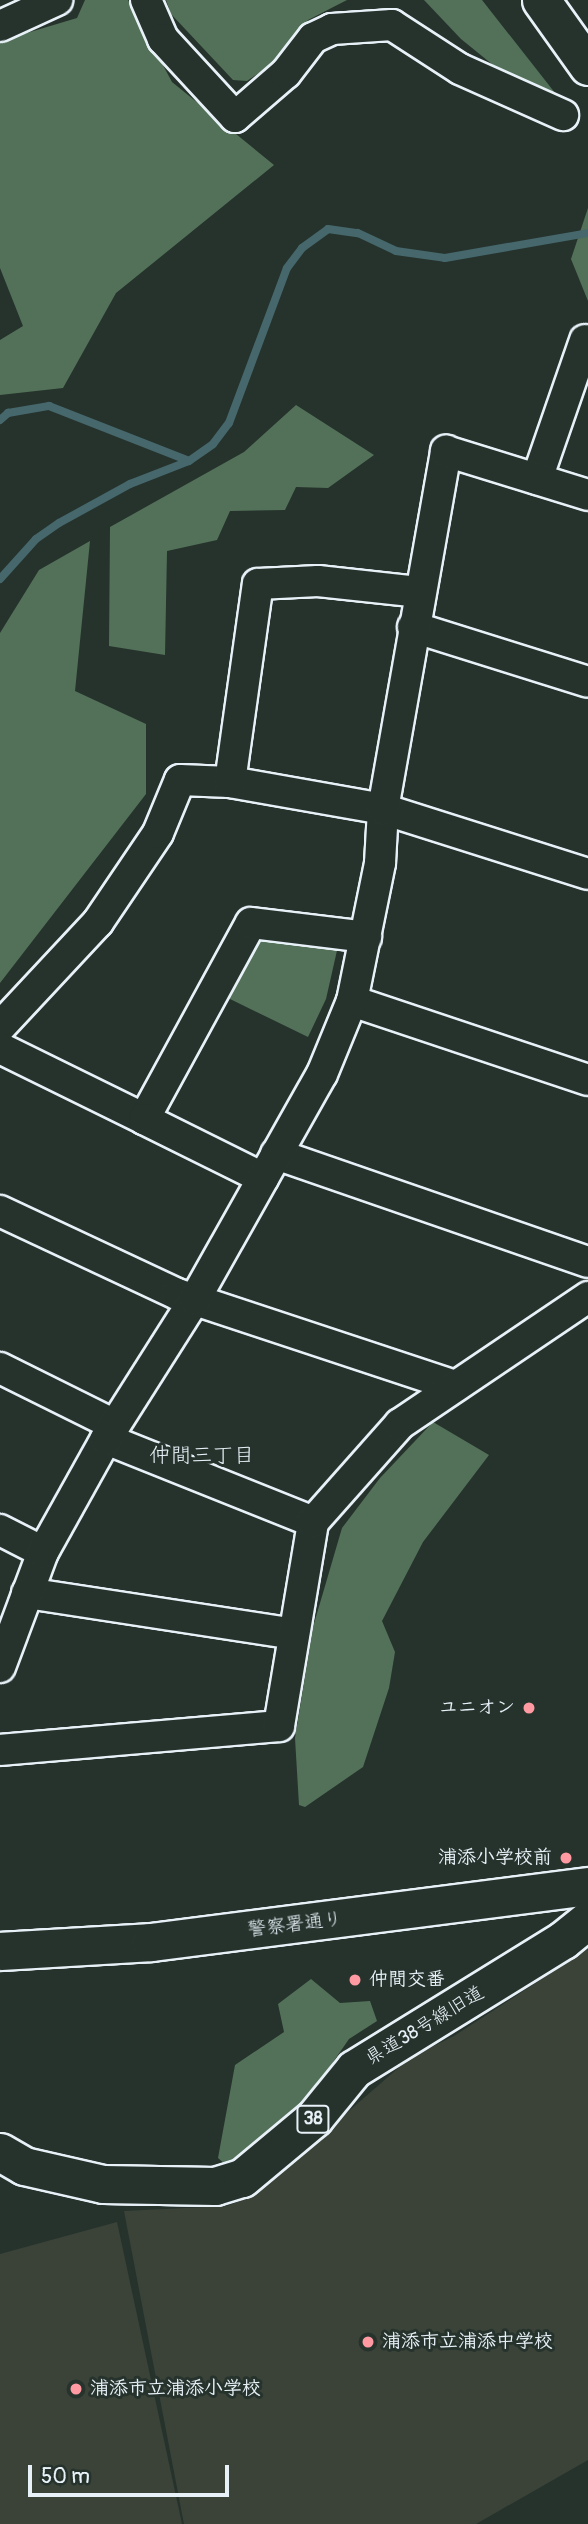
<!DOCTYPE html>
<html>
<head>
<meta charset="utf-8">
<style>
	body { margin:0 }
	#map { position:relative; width:588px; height:2524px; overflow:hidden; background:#26332d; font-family:Pangolin,"Klee One",sans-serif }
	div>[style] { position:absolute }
	.built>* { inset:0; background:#3b4339 }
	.green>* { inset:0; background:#537159 }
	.stream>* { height:8px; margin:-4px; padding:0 4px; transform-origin:4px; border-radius:4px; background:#46686c }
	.roads { filter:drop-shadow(2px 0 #e8f1f8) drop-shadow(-2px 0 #e8f1f8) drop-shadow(0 2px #e8f1f8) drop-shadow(0 -2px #e8f1f8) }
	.minor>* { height:30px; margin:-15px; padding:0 15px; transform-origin:15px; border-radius:15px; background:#26332d }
	.major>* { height:37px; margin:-18.5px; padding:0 18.5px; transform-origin:18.5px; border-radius:18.5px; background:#26332d }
	.dots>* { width:19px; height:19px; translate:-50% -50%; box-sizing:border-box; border:4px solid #26332d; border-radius:50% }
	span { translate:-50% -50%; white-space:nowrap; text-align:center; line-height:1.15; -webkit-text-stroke:6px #26332d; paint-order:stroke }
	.shield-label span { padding:2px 5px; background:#26332d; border:2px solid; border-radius:5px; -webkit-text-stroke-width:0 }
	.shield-label { font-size:18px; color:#e8f1f8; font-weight:700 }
	.poi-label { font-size:19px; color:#e8f1f8; font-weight:700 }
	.right { translate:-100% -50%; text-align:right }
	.left { translate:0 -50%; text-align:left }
	.street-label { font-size:19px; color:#e8f1f8 }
	.neighbourhood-label { font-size:21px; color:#e8f1f8 }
	.scale { position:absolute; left:28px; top:2465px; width:201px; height:32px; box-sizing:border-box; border:4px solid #e8f1f8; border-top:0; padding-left:9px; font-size:21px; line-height:24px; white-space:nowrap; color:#e8f1f8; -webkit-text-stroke:5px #26332d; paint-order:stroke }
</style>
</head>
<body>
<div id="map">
	<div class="built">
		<i style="clip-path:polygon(588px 1949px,588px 2460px,476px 2524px,184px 2524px,124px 2211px,227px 2206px,250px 2197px,411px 2057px,454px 2036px)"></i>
		<i style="clip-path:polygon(117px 2222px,182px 2524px,0 2524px,0 2254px)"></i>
	</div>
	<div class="green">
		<i style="clip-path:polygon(85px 0,128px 0,172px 82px,274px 165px,116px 293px,63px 388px,0 395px,0 340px,23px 326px,0 268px,0 41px,77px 18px)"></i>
		<i style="clip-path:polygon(166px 0,347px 0,308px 20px,279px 59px,247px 81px,233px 80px,171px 14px)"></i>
		<i style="clip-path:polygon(424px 0,482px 0,559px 98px,519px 86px,461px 39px)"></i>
		<i style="clip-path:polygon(588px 208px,588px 301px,571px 259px)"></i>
		<i style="clip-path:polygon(296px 405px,374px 455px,328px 488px,296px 487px,285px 510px,230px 511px,217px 540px,167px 551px,165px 655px,109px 646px,110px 527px,244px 452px)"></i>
		<i style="clip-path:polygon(90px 541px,75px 691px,146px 724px,146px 794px,0 983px,0 633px,39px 570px)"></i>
		<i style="clip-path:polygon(268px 934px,338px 946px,326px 999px,308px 1037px,228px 998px,258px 939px)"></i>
		<i style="clip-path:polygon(433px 1422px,489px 1455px,423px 1542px,382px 1621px,395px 1652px,389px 1688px,363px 1767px,305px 1807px,299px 1805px,295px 1738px,313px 1627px,342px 1528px,380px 1478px)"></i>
		<i style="clip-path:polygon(311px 1979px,340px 2003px,370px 2001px,377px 2021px,349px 2039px,311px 2094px,226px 2165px,218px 2158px,235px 2065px,284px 2032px,278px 2004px)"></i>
	</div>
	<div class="stream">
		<i style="left:0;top:420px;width:11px;rotate:-41deg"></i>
		<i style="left:8px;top:413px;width:42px;rotate:-9.7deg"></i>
		<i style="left:49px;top:406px;width:150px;rotate:21.4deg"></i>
		<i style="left:0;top:579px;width:54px;rotate:-48deg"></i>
		<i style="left:36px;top:539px;width:28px;rotate:-35deg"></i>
		<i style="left:59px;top:523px;width:81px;rotate:-28.8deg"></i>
		<i style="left:130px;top:484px;width:63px;rotate:-21.3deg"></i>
		<i style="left:189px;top:461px;width:29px;rotate:-35deg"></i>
		<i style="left:213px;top:444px;width:26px;rotate:-53deg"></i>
		<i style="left:229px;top:423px;width:165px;rotate:-69.5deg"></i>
		<i style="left:287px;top:268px;width:25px;rotate:-53deg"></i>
		<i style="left:302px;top:248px;width:32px;rotate:-36deg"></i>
		<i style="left:328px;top:229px;width:30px;rotate:8deg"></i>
		<i style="left:358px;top:233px;width:42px;rotate:25.3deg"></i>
		<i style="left:396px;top:251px;width:49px;rotate:8.1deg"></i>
		<i style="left:445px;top:258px;width:145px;rotate:-9.9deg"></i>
	</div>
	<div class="roads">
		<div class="minor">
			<i style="left:146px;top:0;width:43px;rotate:66.4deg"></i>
			<i style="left:163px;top:39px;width:106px;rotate:47.3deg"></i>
			<i style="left:235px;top:117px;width:67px;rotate:-40.8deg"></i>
			<i style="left:286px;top:73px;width:44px;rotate:-52.4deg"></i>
			<i style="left:313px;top:38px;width:21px;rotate:-25deg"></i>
			<i style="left:332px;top:29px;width:60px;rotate:-3.8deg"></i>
			<i style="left:392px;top:25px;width:81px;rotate:32.9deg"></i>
			<i style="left:460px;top:69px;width:113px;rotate:24.1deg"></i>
			<i style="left:0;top:26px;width:63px;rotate:-24.5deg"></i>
			<i style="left:537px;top:479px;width:147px;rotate:-70.9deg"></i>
			<i style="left:413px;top:627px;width:183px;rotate:17.4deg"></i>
			<i style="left:230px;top:782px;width:155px;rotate:10deg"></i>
			<i style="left:383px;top:809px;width:215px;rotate:17.6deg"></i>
			<i style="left:352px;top:1001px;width:249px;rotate:18.5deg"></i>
			<i style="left:0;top:1027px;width:144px;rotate:-47deg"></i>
			<i style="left:98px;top:922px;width:107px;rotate:-56deg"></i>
			<i style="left:158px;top:833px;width:57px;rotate:-67.5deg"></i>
			<i style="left:180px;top:780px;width:50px;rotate:2.3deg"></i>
			<i style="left:230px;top:782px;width:200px;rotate:-82deg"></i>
			<i style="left:258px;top:584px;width:60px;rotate:-2.9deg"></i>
			<i style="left:318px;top:581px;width:103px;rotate:6.2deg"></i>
			<i style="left:0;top:1048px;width:161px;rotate:26.2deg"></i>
			<i style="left:144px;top:1119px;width:223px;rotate:-61.4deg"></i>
			<i style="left:251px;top:923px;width:116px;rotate:6.9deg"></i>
			<i style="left:144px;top:1119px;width:133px;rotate:26.4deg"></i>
			<i style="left:276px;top:1154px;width:330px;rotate:19.1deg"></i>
			<i style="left:0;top:1211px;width:195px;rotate:25.1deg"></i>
			<i style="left:177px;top:1294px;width:293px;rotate:18.3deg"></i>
			<i style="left:0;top:1368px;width:128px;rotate:26.4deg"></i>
			<i style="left:106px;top:1439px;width:223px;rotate:21.8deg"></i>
			<i style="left:0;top:1530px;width:48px;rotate:27.1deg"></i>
			<i style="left:27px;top:1593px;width:270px;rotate:8.7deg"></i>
			<i style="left:0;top:1667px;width:123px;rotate:-69.5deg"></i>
			<i style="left:43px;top:1552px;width:129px;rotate:-60.9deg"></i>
			<i style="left:106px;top:1439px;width:166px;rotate:-57.6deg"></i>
			<i style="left:195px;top:1299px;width:258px;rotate:-60.6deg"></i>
			<i style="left:322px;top:1074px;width:79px;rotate:-67.7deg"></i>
			<i style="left:352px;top:1001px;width:141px;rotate:-78.5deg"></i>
			<i style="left:380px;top:863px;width:54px;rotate:-86.8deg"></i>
			<i style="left:383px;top:809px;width:364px;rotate:-80deg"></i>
			<i style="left:446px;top:451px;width:149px;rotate:17.2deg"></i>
			<i style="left:0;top:1750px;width:280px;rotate:-4.9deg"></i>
			<i style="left:279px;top:1726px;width:207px;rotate:-80.5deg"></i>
			<i style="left:313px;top:1522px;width:131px;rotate:-48.4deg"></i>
			<i style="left:400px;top:1424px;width:227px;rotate:-34deg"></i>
		</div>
		<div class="major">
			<i style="left:541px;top:0;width:81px;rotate:54.5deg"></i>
			<i style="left:0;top:1951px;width:151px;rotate:-3.4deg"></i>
			<i style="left:151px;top:1942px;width:441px;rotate:-7.3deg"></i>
			<i style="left:0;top:2152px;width:28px;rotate:30deg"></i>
			<i style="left:24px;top:2166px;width:81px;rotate:12.8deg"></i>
			<i style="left:103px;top:2184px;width:112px;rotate:1deg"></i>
			<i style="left:215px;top:2186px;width:28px;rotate:-17deg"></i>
			<i style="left:242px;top:2178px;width:94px;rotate:-39.8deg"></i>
			<i style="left:314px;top:2118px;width:63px;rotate:-50.8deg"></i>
			<i style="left:354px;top:2069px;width:246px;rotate:-31.7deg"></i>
			<i style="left:563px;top:1940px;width:32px;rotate:-39deg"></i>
		</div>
	</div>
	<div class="dots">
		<i style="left:529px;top:1708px;background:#ff9aa2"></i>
		<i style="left:566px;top:1858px;background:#ff9aa2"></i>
		<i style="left:355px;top:1980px;background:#ff9aa2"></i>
		<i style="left:368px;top:2342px;background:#ff9aa2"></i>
		<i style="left:76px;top:2389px;background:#ff9aa2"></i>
	</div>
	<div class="shield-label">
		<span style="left:313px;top:2119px">38</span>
	</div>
	<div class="poi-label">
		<span class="right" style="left:515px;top:1708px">ユニオン</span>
		<span class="right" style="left:552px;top:1858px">浦添小学校前</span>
		<span class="left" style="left:369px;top:1980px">仲間交番</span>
		<span class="left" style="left:382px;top:2342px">浦添市立浦添中学校</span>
		<span class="left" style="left:90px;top:2389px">浦添市立浦添小学校</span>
	</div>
	<div class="street-label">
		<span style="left:295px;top:1925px;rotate:-7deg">警察署通り</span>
		<span style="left:425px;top:2026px;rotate:-31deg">県道38号線旧道</span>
	</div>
	<div class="neighbourhood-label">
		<span style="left:202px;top:1456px">仲間三丁目</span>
	</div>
	<div class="scale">50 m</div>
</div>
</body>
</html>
